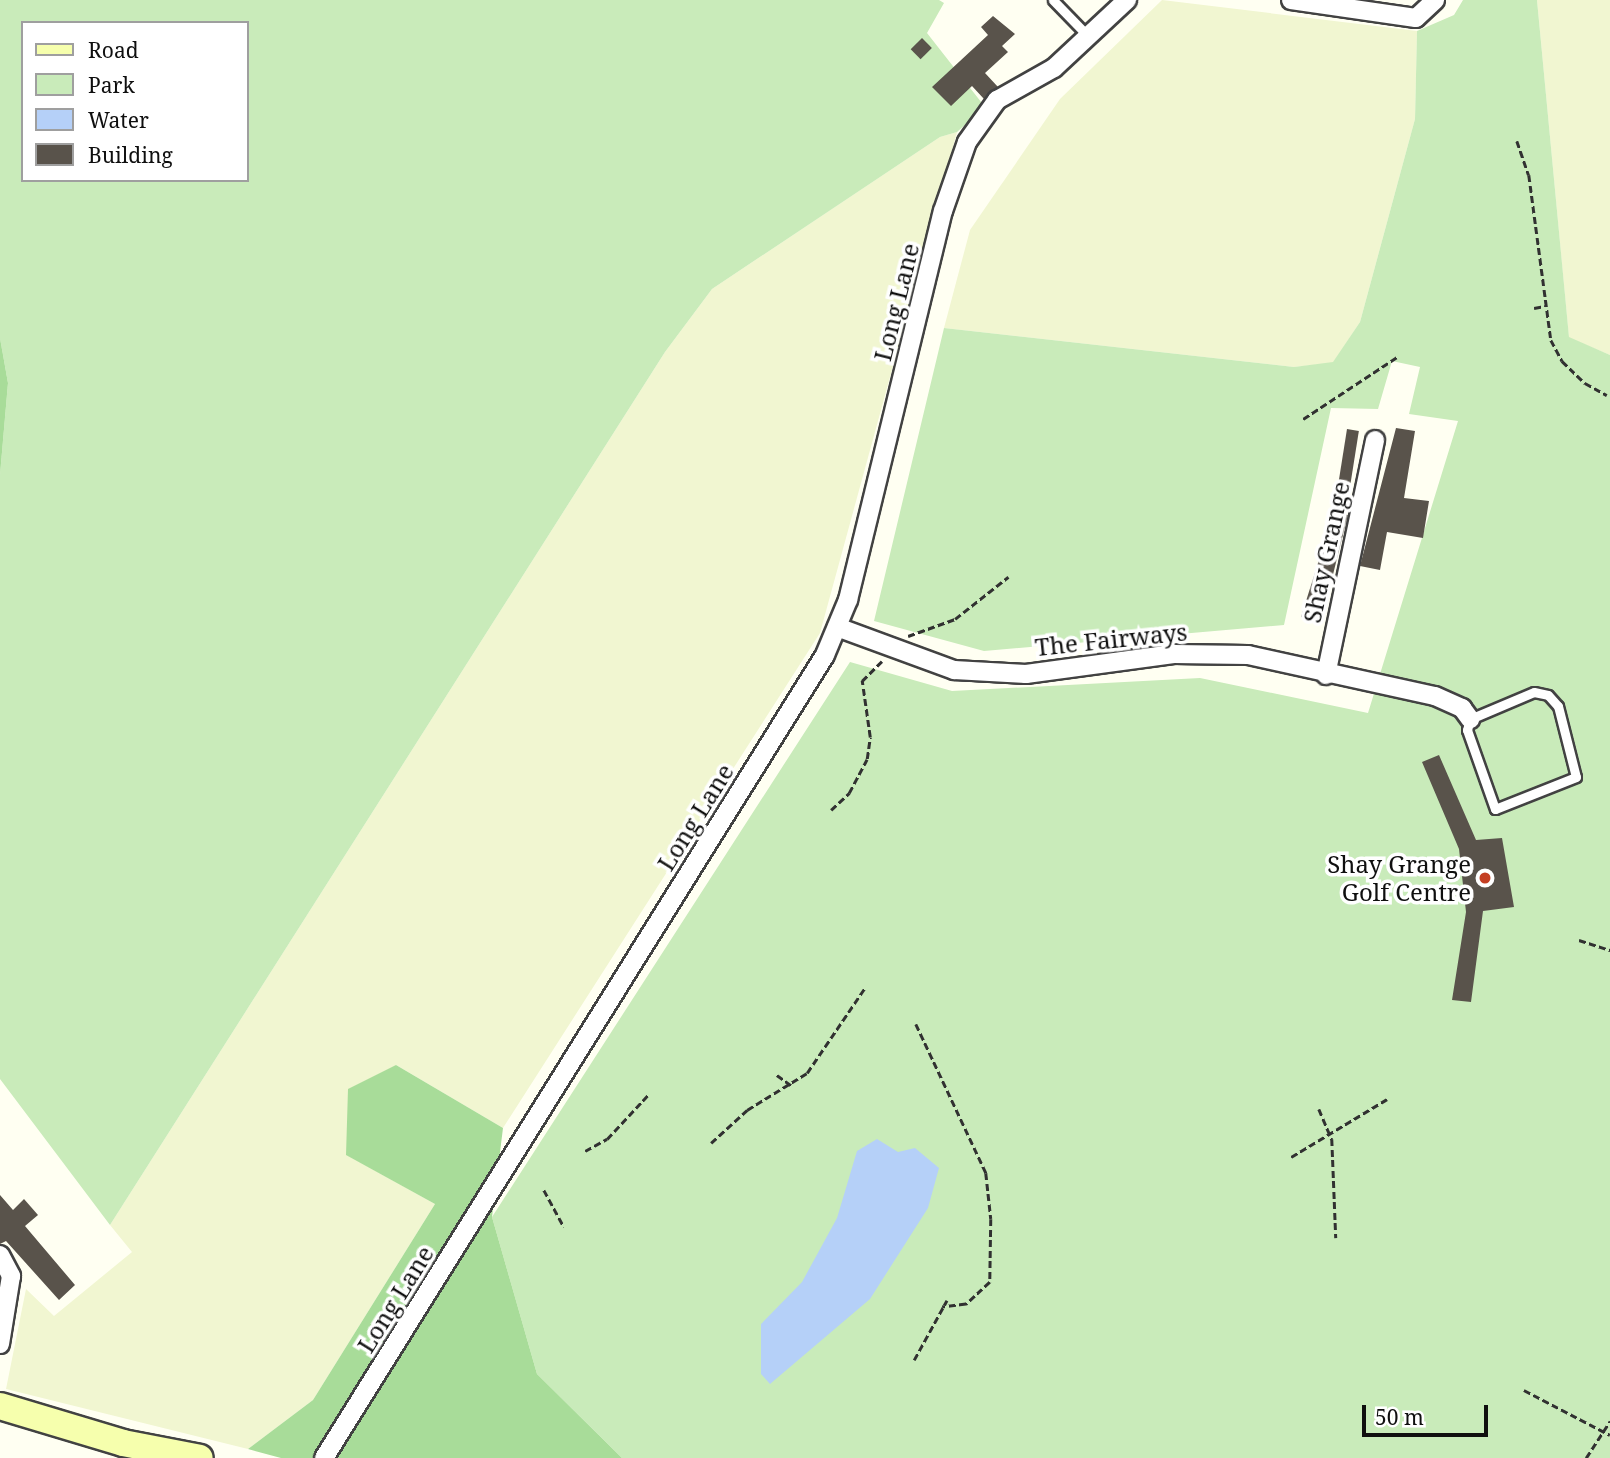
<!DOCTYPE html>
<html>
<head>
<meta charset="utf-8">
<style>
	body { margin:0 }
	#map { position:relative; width:1610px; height:1458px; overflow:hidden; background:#fffff2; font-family:"Noto Serif",serif }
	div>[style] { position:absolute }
	.farmland>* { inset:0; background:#f1f6d1 }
	.green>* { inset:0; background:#c9ebba }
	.forest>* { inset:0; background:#a8dc99 }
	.water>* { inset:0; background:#b5d0f8 }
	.building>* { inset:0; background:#59534b; transform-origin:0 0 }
	.path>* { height:2.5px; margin-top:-1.25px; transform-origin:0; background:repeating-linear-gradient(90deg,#313131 0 7px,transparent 0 10.5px) }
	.roads { filter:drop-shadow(2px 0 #424242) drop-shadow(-2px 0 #424242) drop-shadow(0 2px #424242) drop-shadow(0 -2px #424242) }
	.lane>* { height:9px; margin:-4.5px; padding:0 4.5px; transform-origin:4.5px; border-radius:4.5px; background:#fff }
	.street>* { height:18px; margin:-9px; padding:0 9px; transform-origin:9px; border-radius:9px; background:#fff }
	.secondary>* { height:26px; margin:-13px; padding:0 13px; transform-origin:13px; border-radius:13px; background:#f6ffad }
	.dots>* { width:19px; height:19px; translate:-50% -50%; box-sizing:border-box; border:4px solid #fff; border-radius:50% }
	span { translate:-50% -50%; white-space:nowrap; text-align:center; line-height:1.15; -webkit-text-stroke:7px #fff; paint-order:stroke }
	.street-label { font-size:24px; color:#0f0f0f }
	.poi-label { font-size:24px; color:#0f0f0f }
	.right { translate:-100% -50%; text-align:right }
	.legend { position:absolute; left:21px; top:21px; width:228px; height:161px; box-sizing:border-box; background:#fff; border:2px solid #9f9f9f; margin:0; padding:9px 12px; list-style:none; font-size:21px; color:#0f0f0f }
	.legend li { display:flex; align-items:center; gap:14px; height:35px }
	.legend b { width:35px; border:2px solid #9f9f9f }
	.scale { position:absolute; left:1362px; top:1405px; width:126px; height:32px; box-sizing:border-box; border:4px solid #0f0f0f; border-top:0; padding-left:9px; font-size:21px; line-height:24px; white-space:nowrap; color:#0f0f0f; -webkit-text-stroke:5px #fff; paint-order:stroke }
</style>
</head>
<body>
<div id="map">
	<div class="farmland">
		<i style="clip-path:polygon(1162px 0,1417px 31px,1415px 119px,1360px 322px,1333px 363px,1294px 367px,944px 328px,970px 230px,1060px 99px)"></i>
		<i style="clip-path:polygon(1537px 0,1610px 0,1610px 355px,1569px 338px)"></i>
		<i style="clip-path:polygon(957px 132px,820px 633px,503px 1128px,396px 1065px,347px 1155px,435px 1204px,313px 1400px,248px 1449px,6px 1389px,26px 1289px,54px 1316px,132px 1252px,110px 1225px,665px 352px,712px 289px,940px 137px)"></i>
	</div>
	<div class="green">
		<i style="clip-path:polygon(evenodd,0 0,939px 0,944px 3px,927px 33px,985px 107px,957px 132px,940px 137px,712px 289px,665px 352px,110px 1225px,0 1079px,0 475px,8px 383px,0 338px,0 0,23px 23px,247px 23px,247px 180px,23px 180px,23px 23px)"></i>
		<i style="clip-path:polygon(1463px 0,1537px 0,1569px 337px,1610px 355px,1610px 1458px,622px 1458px,537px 1374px,492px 1217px,850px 662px,952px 691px,1200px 678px,1368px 713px,1458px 421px,1409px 414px,1420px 367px,1392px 361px,1378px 409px,1331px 408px,1284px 625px,984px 651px,874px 621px,944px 328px,1294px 367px,1333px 362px,1360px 322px,1415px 119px,1417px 31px,1454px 15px)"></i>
	</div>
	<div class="forest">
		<i style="clip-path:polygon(0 338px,8px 383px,0 475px)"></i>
		<i style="clip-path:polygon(396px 1065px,503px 1128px,492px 1217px,537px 1374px,622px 1458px,281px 1458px,248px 1449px,313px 1400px,435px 1204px,346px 1155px,348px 1089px)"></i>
	</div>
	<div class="water">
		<i style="clip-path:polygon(877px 1139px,898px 1152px,915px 1148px,939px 1168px,928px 1208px,870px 1299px,770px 1384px,761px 1374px,761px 1324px,802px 1282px,837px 1218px,857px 1151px)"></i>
	</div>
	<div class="building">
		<i style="clip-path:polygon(993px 16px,1015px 34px,1002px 46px,1008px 52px,985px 73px,998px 87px,984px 99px,972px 86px,951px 106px,932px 87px,988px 35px,981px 27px)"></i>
		<i style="left:922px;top:38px;width:14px;height:16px;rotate:45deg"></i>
		<i style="clip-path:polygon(1396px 428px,1415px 431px,1404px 498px,1429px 501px,1423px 538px,1387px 532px,1380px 570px,1360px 566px)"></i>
		<i style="left:1347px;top:429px;width:12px;height:53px;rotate:9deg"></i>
		<i style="clip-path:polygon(1334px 512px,1348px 515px,1321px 622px,1301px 617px)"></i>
		<i style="clip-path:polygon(1439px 755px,1476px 840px,1502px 838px,1514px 907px,1483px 911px,1471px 1002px,1452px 1000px,1466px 912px,1459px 849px,1422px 762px)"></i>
		<i style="clip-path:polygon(0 1195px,13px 1210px,24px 1199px,38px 1215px,25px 1226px,75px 1285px,59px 1300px,6px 1241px,0 1244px)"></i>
	</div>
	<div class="path">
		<i style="left:1517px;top:141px;width:36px;rotate:71deg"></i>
		<i style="left:1529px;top:175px;width:166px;rotate:82.4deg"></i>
		<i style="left:1551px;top:340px;width:24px;rotate:62deg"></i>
		<i style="left:1562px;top:361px;width:32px;rotate:44deg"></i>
		<i style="left:1585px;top:383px;width:25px;rotate:29deg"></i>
		<i style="left:1534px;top:308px;width:11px;rotate:-10deg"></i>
		<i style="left:1303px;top:419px;width:113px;rotate:-33.4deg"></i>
		<i style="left:908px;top:636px;width:50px;rotate:-19.9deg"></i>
		<i style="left:955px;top:619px;width:68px;rotate:-38.4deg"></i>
		<i style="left:831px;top:810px;width:25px;rotate:-43deg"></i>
		<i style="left:849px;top:793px;width:38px;rotate:-62deg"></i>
		<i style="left:867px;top:759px;width:22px;rotate:-82deg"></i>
		<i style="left:870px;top:737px;width:57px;rotate:-98.1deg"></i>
		<i style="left:862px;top:681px;width:28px;rotate:-45deg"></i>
		<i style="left:1579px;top:940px;width:33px;rotate:18deg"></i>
		<i style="left:916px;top:1024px;width:165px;rotate:64.8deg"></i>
		<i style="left:986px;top:1173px;width:46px;rotate:83.8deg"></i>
		<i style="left:991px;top:1219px;width:63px;rotate:90.9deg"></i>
		<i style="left:990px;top:1282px;width:33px;rotate:137deg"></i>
		<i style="left:966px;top:1304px;width:24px;rotate:173deg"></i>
		<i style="left:777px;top:1075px;width:19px;rotate:36deg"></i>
		<i style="left:1319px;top:1109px;width:33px;rotate:67deg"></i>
		<i style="left:1332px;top:1139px;width:99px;rotate:87.7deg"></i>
		<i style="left:711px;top:1143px;width:49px;rotate:-42.5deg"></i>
		<i style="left:747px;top:1110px;width:70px;rotate:-31.7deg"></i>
		<i style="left:807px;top:1073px;width:102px;rotate:-55.8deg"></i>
		<i style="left:585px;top:1151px;width:25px;rotate:-29deg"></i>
		<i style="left:607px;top:1139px;width:62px;rotate:-47deg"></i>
		<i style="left:1291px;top:1157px;width:112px;rotate:-31.1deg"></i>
		<i style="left:544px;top:1190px;width:42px;rotate:61.6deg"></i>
		<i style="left:914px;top:1360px;width:68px;rotate:-61.2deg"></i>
		<i style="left:1524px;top:1390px;width:97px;rotate:27.6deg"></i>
		<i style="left:1586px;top:1458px;width:44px;rotate:-57deg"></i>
	</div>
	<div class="roads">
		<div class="lane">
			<i style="left:1053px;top:0;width:50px;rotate:45.8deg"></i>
			<i style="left:1534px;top:692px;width:14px;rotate:12deg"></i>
			<i style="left:1548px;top:695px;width:15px;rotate:48deg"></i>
			<i style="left:1558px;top:706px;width:73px;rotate:75.8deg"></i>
			<i style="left:1576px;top:777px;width:87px;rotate:158.4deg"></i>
			<i style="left:1495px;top:809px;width:84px;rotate:-109.5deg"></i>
			<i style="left:1467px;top:730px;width:11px;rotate:-75deg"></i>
			<i style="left:1470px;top:719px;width:69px;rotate:-22.9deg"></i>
		</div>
		<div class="street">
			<i style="left:1291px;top:0;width:126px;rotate:8.2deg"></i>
			<i style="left:1416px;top:18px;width:26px;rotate:-43deg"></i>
			<i style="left:837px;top:627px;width:125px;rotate:20.2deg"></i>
			<i style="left:954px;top:670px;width:72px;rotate:3.2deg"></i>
			<i style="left:1026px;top:674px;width:149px;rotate:-7.7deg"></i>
			<i style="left:1174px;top:654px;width:74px;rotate:0.8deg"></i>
			<i style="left:1248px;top:655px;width:191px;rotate:12.4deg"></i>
			<i style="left:1435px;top:696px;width:30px;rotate:24deg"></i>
			<i style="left:1462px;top:708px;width:14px;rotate:54deg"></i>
			<i style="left:1326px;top:675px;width:240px;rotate:-78.2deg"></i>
			<i style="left:0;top:1255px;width:24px;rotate:62deg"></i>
			<i style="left:11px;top:1276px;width:69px;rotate:99.2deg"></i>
			<i style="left:324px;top:1458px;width:946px;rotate:-58.04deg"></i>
			<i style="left:825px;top:655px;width:60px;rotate:-67.3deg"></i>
			<i style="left:848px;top:600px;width:400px;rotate:-76.3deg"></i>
			<i style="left:943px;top:211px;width:73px;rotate:-70.8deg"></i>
			<i style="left:967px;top:142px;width:52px;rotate:-54.5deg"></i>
			<i style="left:997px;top:100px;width:65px;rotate:-29.3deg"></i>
			<i style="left:1054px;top:68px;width:100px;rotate:-43deg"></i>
		</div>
		<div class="secondary">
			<i style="left:0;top:1406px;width:128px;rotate:16.7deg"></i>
			<i style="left:123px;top:1443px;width:78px;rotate:11deg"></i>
		</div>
	</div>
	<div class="dots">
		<i style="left:1485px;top:878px;background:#c43f23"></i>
	</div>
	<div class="street-label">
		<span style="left:896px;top:302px;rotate:-76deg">Long Lane</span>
		<span style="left:1326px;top:552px;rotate:-78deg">Shay Grange</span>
		<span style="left:1111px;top:639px;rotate:-6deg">The Fairways</span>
		<span style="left:695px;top:817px;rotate:-58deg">Long Lane</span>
		<span style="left:395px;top:1299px;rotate:-58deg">Long Lane</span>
	</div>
	<div class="poi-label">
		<span class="right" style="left:1471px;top:878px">Shay Grange<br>Golf Centre</span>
	</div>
	<ul class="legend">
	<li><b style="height:9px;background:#f6ffad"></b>Road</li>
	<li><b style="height:19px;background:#c9ebba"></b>Park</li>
	<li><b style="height:19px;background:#b5d0f8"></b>Water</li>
	<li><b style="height:19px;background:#59534b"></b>Building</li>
	</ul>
	<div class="scale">50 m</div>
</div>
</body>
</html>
